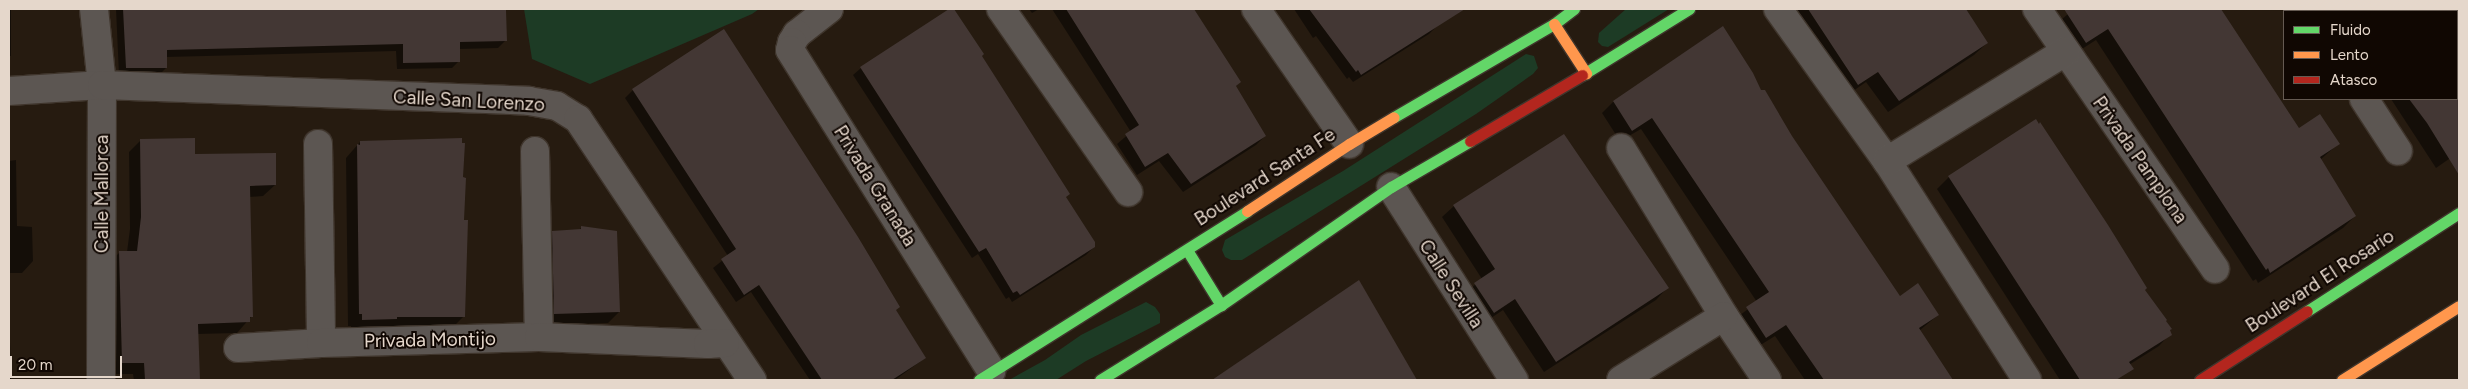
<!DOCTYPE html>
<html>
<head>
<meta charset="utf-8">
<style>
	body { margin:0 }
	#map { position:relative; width:2468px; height:389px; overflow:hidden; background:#261b10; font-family:Figtree,sans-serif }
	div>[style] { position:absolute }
	.green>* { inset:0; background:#1d3b25 }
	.shadow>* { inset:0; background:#0007; transform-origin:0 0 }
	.building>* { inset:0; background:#433734 }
	.roads { filter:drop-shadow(1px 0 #3f352c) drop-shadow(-1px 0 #3f352c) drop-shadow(0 1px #3f352c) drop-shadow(0 -1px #3f352c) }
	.street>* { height:28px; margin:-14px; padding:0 14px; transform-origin:14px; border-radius:14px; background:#5c5652 }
	.fast>* { height:11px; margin:-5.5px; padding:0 5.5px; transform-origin:5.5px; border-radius:5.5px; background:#63d668 }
	.slow>* { height:11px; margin:-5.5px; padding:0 5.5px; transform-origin:5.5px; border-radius:5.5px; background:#ff974d }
	.jam>* { height:11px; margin:-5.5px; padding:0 5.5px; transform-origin:5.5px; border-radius:5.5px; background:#b3261e }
	span { translate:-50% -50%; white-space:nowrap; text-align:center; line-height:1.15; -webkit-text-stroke:4px #100702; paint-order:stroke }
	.street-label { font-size:19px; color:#e5d7cb }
	.frame { position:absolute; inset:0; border:10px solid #e5d7cb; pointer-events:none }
	.legend { position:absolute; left:2283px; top:10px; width:175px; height:90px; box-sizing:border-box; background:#100702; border:1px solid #655a52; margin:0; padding:6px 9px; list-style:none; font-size:15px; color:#e5d7cb }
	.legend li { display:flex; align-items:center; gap:10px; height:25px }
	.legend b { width:25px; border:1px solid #655a52 }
	.scale { position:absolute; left:10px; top:356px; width:112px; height:22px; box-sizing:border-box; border:2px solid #e5d7cb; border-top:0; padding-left:6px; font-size:15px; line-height:18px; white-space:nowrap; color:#e5d7cb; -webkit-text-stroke:4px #100702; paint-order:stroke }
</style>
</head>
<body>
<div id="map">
	<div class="green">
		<i style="clip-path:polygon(524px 9px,759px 9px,752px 14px,590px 84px,532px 59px)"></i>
		<i style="clip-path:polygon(1626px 9px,1669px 9px,1608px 47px,1602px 46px,1598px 42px,1599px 33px)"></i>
		<i style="clip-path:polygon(1526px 54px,1534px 56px,1538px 68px,1533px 74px,1476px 114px,1242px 260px,1231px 260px,1225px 257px,1222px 250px,1225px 240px,1343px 171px)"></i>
		<i style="clip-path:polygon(1146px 302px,1155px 307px,1160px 314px,1160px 323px,1086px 361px,1056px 380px,1009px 380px,1045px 360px,1081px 335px)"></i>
	</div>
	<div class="shadow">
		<i style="left:9px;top:9px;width:2px;height:47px"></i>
		<i style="clip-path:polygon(116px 9px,496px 9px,506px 40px,498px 48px,459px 49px,459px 61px,452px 68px,397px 69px,396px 51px,166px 57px,166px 68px,159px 75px,119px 75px)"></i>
		<i style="clip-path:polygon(952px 9px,1068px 194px,1065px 197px,1094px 247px,1086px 255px,1012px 302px,1009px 297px,1006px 299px,978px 254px,972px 258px,853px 75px,861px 68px)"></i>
		<i style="clip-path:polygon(1029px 9px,1039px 9px,1032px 13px)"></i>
		<i style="clip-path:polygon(1052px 9px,1192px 9px,1240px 82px,1235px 87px,1265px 136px,1256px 145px,1183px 192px,1159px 161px,1137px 175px,1117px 144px,1131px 132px)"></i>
		<i style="clip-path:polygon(1294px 9px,1427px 9px,1437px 26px,1429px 34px,1353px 82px,1349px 77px,1347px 79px,1316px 36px,1313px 38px)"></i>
		<i style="clip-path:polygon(1790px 9px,1963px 9px,1986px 44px,1974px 55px,1888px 112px,1866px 82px,1846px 96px)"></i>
		<i style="clip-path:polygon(2074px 9px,2219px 9px,2298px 130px,2338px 144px,2320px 160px,2355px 216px,2343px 228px,2258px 283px,2256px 279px,2253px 281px,2096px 40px,2074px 54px,2055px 25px)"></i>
		<i style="clip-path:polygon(2318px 9px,2459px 9px,2459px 152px,2436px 168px,2391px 99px,2457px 99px,2457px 11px,2320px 11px)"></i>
		<i style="clip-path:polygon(1722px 27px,1760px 92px,1899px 297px,1938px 315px,1919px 331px,1952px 380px,1805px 380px,1775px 336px,1754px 349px,1735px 319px,1757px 302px,1641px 129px,1620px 141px,1602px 113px,1613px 102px)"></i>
		<i style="clip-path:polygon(633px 90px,895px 310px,925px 358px,895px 380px,810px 380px,751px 292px,736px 302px,713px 268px,728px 256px,625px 98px)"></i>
		<i style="clip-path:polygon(2035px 121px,2164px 321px,2170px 334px,2159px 346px,2105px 380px,2060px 380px,1937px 189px,1949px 177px)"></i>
		<i style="clip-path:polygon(141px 140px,194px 155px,275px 185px,263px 196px,249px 197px,251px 317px,237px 333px,197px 334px,199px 380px,134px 380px,133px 374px,111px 374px,108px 264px,119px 253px,127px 252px,130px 229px,129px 152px)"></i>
		<i style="clip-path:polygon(360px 142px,461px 179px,464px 316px,452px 328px,351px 331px,351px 326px,348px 326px,346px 158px)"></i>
		<i style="clip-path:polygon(16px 160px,17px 226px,32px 227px,33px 261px,22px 273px,9px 273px,9px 161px)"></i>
		<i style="clip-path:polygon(1454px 206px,1667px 288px,1656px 300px,1544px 372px,1503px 310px,1482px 324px,1463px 295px,1482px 279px,1442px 217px)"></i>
		<i style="clip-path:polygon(581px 228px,619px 312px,608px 323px,543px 325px,541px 243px,553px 232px,578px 231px)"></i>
		<i style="clip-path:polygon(1358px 282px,1416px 380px,1214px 380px)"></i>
		<i style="clip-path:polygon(9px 342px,10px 342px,11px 380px,9px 380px)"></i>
	</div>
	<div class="building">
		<i style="clip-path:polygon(123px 9px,498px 9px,506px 10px,507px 41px,460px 42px,460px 62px,403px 63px,403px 44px,363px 45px,167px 50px,167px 68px,126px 68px)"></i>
		<i style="clip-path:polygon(949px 9px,954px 9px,984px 54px,982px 56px,1070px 194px,1066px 197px,1095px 242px,1095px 247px,1020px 295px,1017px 291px,1013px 293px,986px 248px,979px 252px,860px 67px)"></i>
		<i style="clip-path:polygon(1066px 9px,1194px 9px,1241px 82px,1236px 86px,1266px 136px,1191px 184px,1168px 153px,1145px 167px,1125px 134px,1139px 125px)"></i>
		<i style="clip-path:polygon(1309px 9px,1465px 9px,1361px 75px,1358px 70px,1356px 72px)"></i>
		<i style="clip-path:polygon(1808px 9px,1966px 9px,1988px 43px,1899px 101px,1878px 72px,1858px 85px)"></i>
		<i style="clip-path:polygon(2064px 9px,2221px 9px,2299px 128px,2320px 114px,2340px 144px,2320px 157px,2356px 216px,2270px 273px,2268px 268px,2266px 270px,2108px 29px,2086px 43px)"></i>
		<i style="clip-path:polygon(1723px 26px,1753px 73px,1761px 90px,1765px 90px,1792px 136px,1900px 296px,1918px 283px,1939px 315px,1919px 328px,1953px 380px,1824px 380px,1786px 325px,1766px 338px,1746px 307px,1769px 292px,1652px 118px,1632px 131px,1613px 101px)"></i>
		<i style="clip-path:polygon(724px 29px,858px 237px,900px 307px,896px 310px,926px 358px,892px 380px,822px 380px,759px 285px,744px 295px,721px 259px,736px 249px,632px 89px)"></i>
		<i style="clip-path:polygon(2409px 99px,2459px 99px,2459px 175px,2427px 123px)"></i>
		<i style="clip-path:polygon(2036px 119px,2039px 124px,2040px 122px,2108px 225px,2147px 288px,2145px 290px,2167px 320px,2166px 321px,2172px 329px,2170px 330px,2172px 335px,2129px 362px,2134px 369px,2116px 380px,2080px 380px,1948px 176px)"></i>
		<i style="clip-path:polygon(1564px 134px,1669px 288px,1556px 362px,1515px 299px,1494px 313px,1474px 283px,1495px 269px,1453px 205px)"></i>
		<i style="clip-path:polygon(195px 138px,195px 154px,276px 153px,276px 185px,250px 186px,253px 317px,250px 317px,250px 322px,198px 324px,200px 380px,145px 380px,144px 363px,122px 363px,119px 251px,137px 251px,141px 217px,140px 139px)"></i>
		<i style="clip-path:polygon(462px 138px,462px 143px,465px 143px,463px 177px,466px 178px,464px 220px,468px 220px,465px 317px,397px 317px,397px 319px,362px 320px,362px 314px,359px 314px,357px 144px,360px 145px,360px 141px)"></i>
		<i style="clip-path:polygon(581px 226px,617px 231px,620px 312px,554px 314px,552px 231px,581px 229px)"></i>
		<i style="clip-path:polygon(1359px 280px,1417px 380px,1212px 380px)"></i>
	</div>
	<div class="roads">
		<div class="street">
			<i style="left:94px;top:9px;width:76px;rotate:84deg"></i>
			<i style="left:102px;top:85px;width:295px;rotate:90.2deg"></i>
			<i style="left:829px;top:9px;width:41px;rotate:142deg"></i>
			<i style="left:797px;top:34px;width:9px;rotate:122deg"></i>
			<i style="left:792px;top:42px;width:8px;rotate:104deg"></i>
			<i style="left:790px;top:50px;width:379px;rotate:57.9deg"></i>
			<i style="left:1001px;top:9px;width:223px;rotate:55.2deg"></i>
			<i style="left:1256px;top:9px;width:164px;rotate:55.4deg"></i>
			<i style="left:1778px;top:9px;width:187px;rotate:54.4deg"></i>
			<i style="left:1887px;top:161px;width:260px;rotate:57.4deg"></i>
			<i style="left:2037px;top:9px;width:315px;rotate:55.6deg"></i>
			<i style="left:2305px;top:9px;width:3px;rotate:45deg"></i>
			<i style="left:9px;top:91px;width:93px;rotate:-3.7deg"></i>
			<i style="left:102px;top:85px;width:427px;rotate:2.1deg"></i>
			<i style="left:529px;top:101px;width:28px;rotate:10deg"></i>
			<i style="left:557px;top:106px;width:25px;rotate:32deg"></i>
			<i style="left:578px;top:119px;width:314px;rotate:56.3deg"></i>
			<i style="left:2364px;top:99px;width:62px;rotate:56.8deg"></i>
			<i style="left:318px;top:144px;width:199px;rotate:89.1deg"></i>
			<i style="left:1621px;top:148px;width:197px;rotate:58.5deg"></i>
			<i style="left:1724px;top:316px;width:77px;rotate:56.1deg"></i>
			<i style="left:535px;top:151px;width:186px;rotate:88.8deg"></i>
			<i style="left:1887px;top:161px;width:209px;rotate:-31.5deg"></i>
			<i style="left:1391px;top:187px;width:229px;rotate:57.5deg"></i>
			<i style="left:238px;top:348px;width:83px;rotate:-3.4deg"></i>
			<i style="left:321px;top:343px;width:218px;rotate:-1.6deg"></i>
			<i style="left:539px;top:337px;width:169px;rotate:2.4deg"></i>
			<i style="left:708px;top:344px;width:17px;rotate:-3deg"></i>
			<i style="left:1621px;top:380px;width:121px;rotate:-31.9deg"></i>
		</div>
		<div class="fast">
			<i style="left:1582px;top:75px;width:126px;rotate:-31.7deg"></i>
			<i style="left:1394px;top:117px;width:185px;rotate:-30.2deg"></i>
			<i style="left:1554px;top:24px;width:25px;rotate:-37deg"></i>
			<i style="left:1187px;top:250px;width:65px;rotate:58.3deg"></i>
			<i style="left:2307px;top:311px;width:181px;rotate:-32.8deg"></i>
			<i style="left:979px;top:380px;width:317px;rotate:-32.2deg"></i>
			<i style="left:1100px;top:380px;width:142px;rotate:-31.8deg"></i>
			<i style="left:1221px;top:305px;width:207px;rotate:-34.8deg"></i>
			<i style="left:1391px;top:187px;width:91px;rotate:-30.2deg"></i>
		</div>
		<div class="slow">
			<i style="left:1554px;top:24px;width:59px;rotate:56.9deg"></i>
			<i style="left:1247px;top:211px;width:122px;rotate:-33.3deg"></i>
			<i style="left:1349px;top:144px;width:52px;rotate:-31deg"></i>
			<i style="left:2342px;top:380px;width:138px;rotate:-32.3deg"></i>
		</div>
		<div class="jam">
			<i style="left:1470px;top:141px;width:130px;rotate:-30.5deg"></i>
			<i style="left:2200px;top:380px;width:127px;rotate:-32.8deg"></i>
		</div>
	</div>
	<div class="street-label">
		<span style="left:469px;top:101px;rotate:3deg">Calle San Lorenzo</span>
		<span style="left:2140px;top:160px;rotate:55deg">Privada Pamplona</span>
		<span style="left:1265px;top:177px;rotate:-33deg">Boulevard Santa Fe</span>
		<span style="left:875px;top:186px;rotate:58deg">Privada Granada</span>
		<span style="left:102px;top:194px;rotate:-90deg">Calle Mallorca</span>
		<span style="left:2320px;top:281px;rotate:-33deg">Boulevard El Rosario</span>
		<span style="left:1451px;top:284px;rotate:57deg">Calle Sevilla</span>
		<span style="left:430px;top:340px;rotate:-1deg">Privada Montijo</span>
	</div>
	<div class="frame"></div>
	<ul class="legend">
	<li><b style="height:6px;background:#63d668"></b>Fluido</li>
	<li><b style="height:6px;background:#ff974d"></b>Lento</li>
	<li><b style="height:6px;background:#b3261e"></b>Atasco</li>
	</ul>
	<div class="scale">20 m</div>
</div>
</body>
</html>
